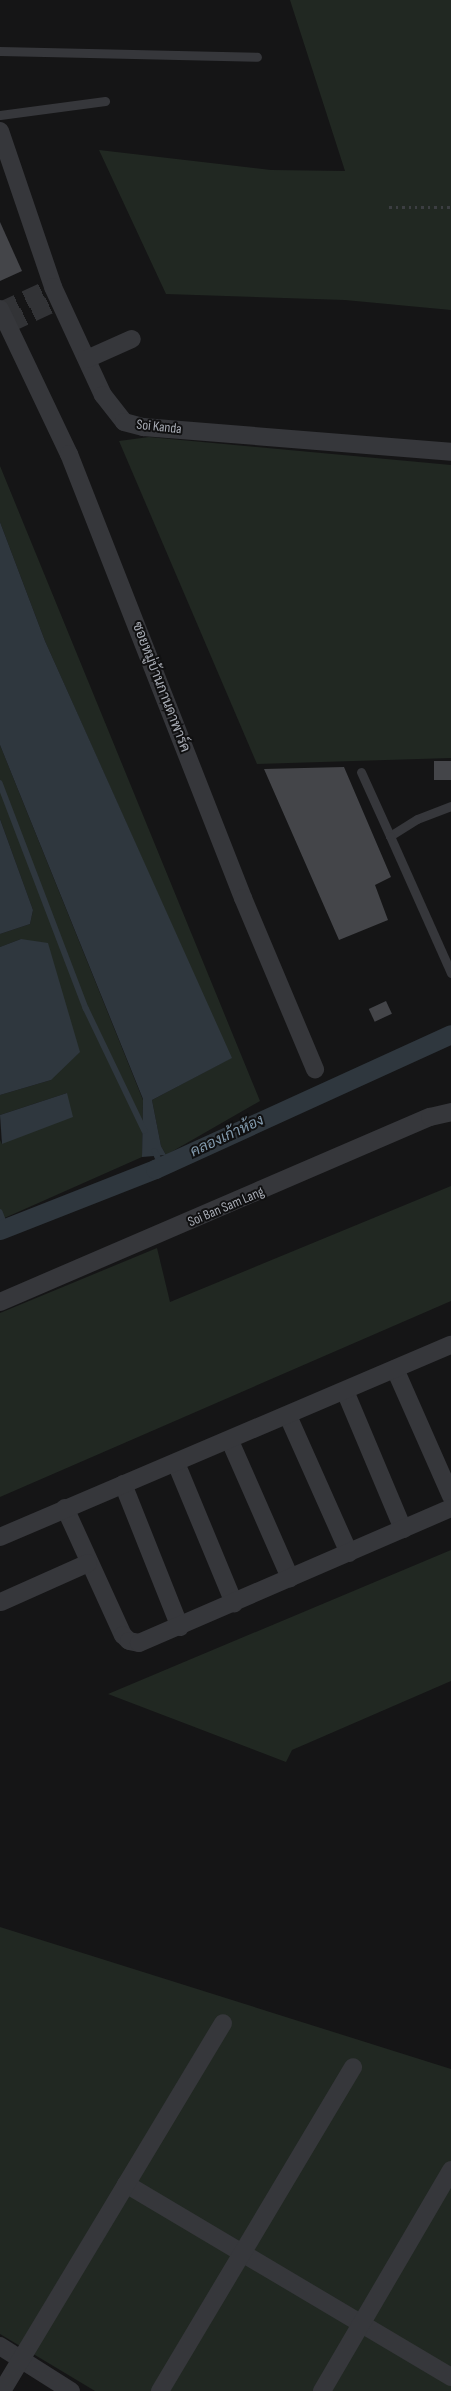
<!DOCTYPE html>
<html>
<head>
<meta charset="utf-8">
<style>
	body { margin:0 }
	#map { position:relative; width:451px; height:2391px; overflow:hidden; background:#151516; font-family:"Sofia Sans Condensed",Sarabun,sans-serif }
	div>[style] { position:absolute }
	.green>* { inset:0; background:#212822 }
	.water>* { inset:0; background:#2f373e }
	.stream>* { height:5.5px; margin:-2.75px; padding:0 2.75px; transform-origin:2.75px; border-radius:2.75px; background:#2f373e }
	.canal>* { height:19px; margin:-9.5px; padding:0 9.5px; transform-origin:9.5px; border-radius:9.5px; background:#2f373e }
	.building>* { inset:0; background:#444549; transform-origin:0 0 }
	.street-tunnel>* { height:18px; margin-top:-9px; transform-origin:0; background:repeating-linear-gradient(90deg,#323336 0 18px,transparent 0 27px) }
	.path>* { height:3px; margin-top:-1.5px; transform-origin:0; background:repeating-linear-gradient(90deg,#3c3e42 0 2.5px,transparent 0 6.5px) }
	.lane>* { height:9px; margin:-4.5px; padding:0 4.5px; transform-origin:4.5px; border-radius:4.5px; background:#36373b }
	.street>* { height:18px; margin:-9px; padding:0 9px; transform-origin:9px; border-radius:9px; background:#36373b }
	span { translate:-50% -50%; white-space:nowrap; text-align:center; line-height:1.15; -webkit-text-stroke:4px #101011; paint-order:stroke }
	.street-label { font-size:14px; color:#a8acb5 }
	.water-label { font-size:15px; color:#829aad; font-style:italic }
</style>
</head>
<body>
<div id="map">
	<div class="green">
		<i style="clip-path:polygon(290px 0,451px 0,451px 310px,345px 300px,166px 294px,99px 150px,271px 170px,345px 171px)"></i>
		<i style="clip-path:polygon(149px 437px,451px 465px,451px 758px,257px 764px,119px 441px)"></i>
		<i style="clip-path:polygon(0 466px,260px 1101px,166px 1155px,161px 1146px,152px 1100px,231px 1058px,45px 641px,0 522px)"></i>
		<i style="clip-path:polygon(0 745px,143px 1100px,142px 1157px,0 1220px,0 1140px,2px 1144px,67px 1093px,0 1115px,0 1095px,51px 1080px,21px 939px,0 947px,0 934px,30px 924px,33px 910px,0 819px)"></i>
		<i style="clip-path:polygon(451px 1186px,451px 1301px,0 1497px,0 1313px,157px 1248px,170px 1302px)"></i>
		<i style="clip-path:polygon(451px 1550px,451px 1681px,292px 1750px,286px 1762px,108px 1694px)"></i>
		<i style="clip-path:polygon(0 1927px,451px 2069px,451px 2391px,95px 2391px,0 2334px)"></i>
	</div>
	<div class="water">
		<i style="clip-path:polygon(0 522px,45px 641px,232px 1058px,152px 1100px,161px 1146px,166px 1155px,142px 1157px,143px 1099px,0 745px)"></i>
		<i style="clip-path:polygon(0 819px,33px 910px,30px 924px,0 934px)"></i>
		<i style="clip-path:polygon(21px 939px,48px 943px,80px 1052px,51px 1080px,0 1095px,0 947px)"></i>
		<i style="clip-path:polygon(67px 1093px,73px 1117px,2px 1144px,0 1115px)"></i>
	</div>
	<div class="stream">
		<i style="left:0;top:783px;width:241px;rotate:69.1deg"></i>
		<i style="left:86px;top:1008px;width:136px;rotate:64.4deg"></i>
		<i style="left:155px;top:1151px;width:17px;rotate:65deg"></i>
		<i style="left:0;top:1212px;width:17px;rotate:69deg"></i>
	</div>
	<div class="canal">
		<i style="left:0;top:1230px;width:167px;rotate:-21.5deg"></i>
		<i style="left:155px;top:1169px;width:325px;rotate:-24.5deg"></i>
	</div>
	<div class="building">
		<i style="clip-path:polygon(0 222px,22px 271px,0 281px)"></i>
		<i style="left:434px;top:761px;width:17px;height:19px"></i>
		<i style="clip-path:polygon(344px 767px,391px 877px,375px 885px,388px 920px,339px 940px,264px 769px)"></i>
		<i style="left:386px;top:1001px;width:14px;height:19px;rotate:65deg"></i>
	</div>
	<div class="street-tunnel">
		<i style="left:1px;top:311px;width:57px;rotate:-24.8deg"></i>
		<i style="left:8px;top:324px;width:57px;rotate:-24.8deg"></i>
	</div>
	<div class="path">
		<i style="left:389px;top:207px;width:62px"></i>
	</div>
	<div class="lane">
		<i style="left:0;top:51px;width:257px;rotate:1.3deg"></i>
		<i style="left:0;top:115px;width:106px;rotate:-7.6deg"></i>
		<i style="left:361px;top:772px;width:70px;rotate:65.6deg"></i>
		<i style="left:451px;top:806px;width:36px;rotate:159deg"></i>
		<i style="left:417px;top:819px;width:32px;rotate:148deg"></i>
		<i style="left:390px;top:836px;width:150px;rotate:66deg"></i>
	</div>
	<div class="street">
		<i style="left:0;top:131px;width:165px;rotate:71.2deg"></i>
		<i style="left:53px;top:287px;width:119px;rotate:65.2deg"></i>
		<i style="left:103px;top:395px;width:34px;rotate:52deg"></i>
		<i style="left:124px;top:422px;width:20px;rotate:15deg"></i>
		<i style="left:143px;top:427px;width:309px;rotate:4.6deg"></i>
		<i style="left:0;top:309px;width:161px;rotate:64.6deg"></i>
		<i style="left:69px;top:454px;width:477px;rotate:68.6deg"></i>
		<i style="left:243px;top:898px;width:186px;rotate:67.2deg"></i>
		<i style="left:87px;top:359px;width:49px;rotate:-24deg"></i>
		<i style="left:0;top:1302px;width:468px;rotate:-23.3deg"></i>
		<i style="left:430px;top:1117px;width:22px;rotate:-13deg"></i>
		<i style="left:395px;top:1369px;width:139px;rotate:66.2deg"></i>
		<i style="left:345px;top:1391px;width:150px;rotate:67.2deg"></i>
		<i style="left:288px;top:1416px;width:150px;rotate:66deg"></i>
		<i style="left:230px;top:1441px;width:150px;rotate:66.3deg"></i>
		<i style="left:176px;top:1463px;width:152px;rotate:67.5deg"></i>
		<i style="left:123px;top:1484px;width:154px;rotate:68.3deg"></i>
		<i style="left:65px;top:1508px;width:140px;rotate:65.5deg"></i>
		<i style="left:123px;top:1635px;width:8px;rotate:45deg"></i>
		<i style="left:129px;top:1641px;width:10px;rotate:11deg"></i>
		<i style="left:139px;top:1643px;width:340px;rotate:-23.4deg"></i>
		<i style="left:0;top:1537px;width:490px;rotate:-23.1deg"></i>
		<i style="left:1px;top:1602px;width:95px;rotate:-24.1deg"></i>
		<i style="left:126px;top:2184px;width:378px;rotate:30.7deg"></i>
		<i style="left:0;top:2346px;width:84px;rotate:32.4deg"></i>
		<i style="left:2px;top:2391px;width:429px;rotate:-59deg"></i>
		<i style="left:160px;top:2391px;width:377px;rotate:-59.2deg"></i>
		<i style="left:322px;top:2391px;width:256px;rotate:-59.7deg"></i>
	</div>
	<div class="street-label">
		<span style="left:159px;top:427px;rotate:6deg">Soi Kanda</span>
		<span style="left:161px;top:687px;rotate:69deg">ซอยหมู่บ้านกานดาพาร์ค</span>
		<span style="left:226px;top:1207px;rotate:-23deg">Soi Ban Sam Lang</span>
	</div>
	<div class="water-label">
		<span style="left:227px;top:1136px;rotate:-25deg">คลองเก้าห้อง</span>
	</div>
</div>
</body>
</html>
